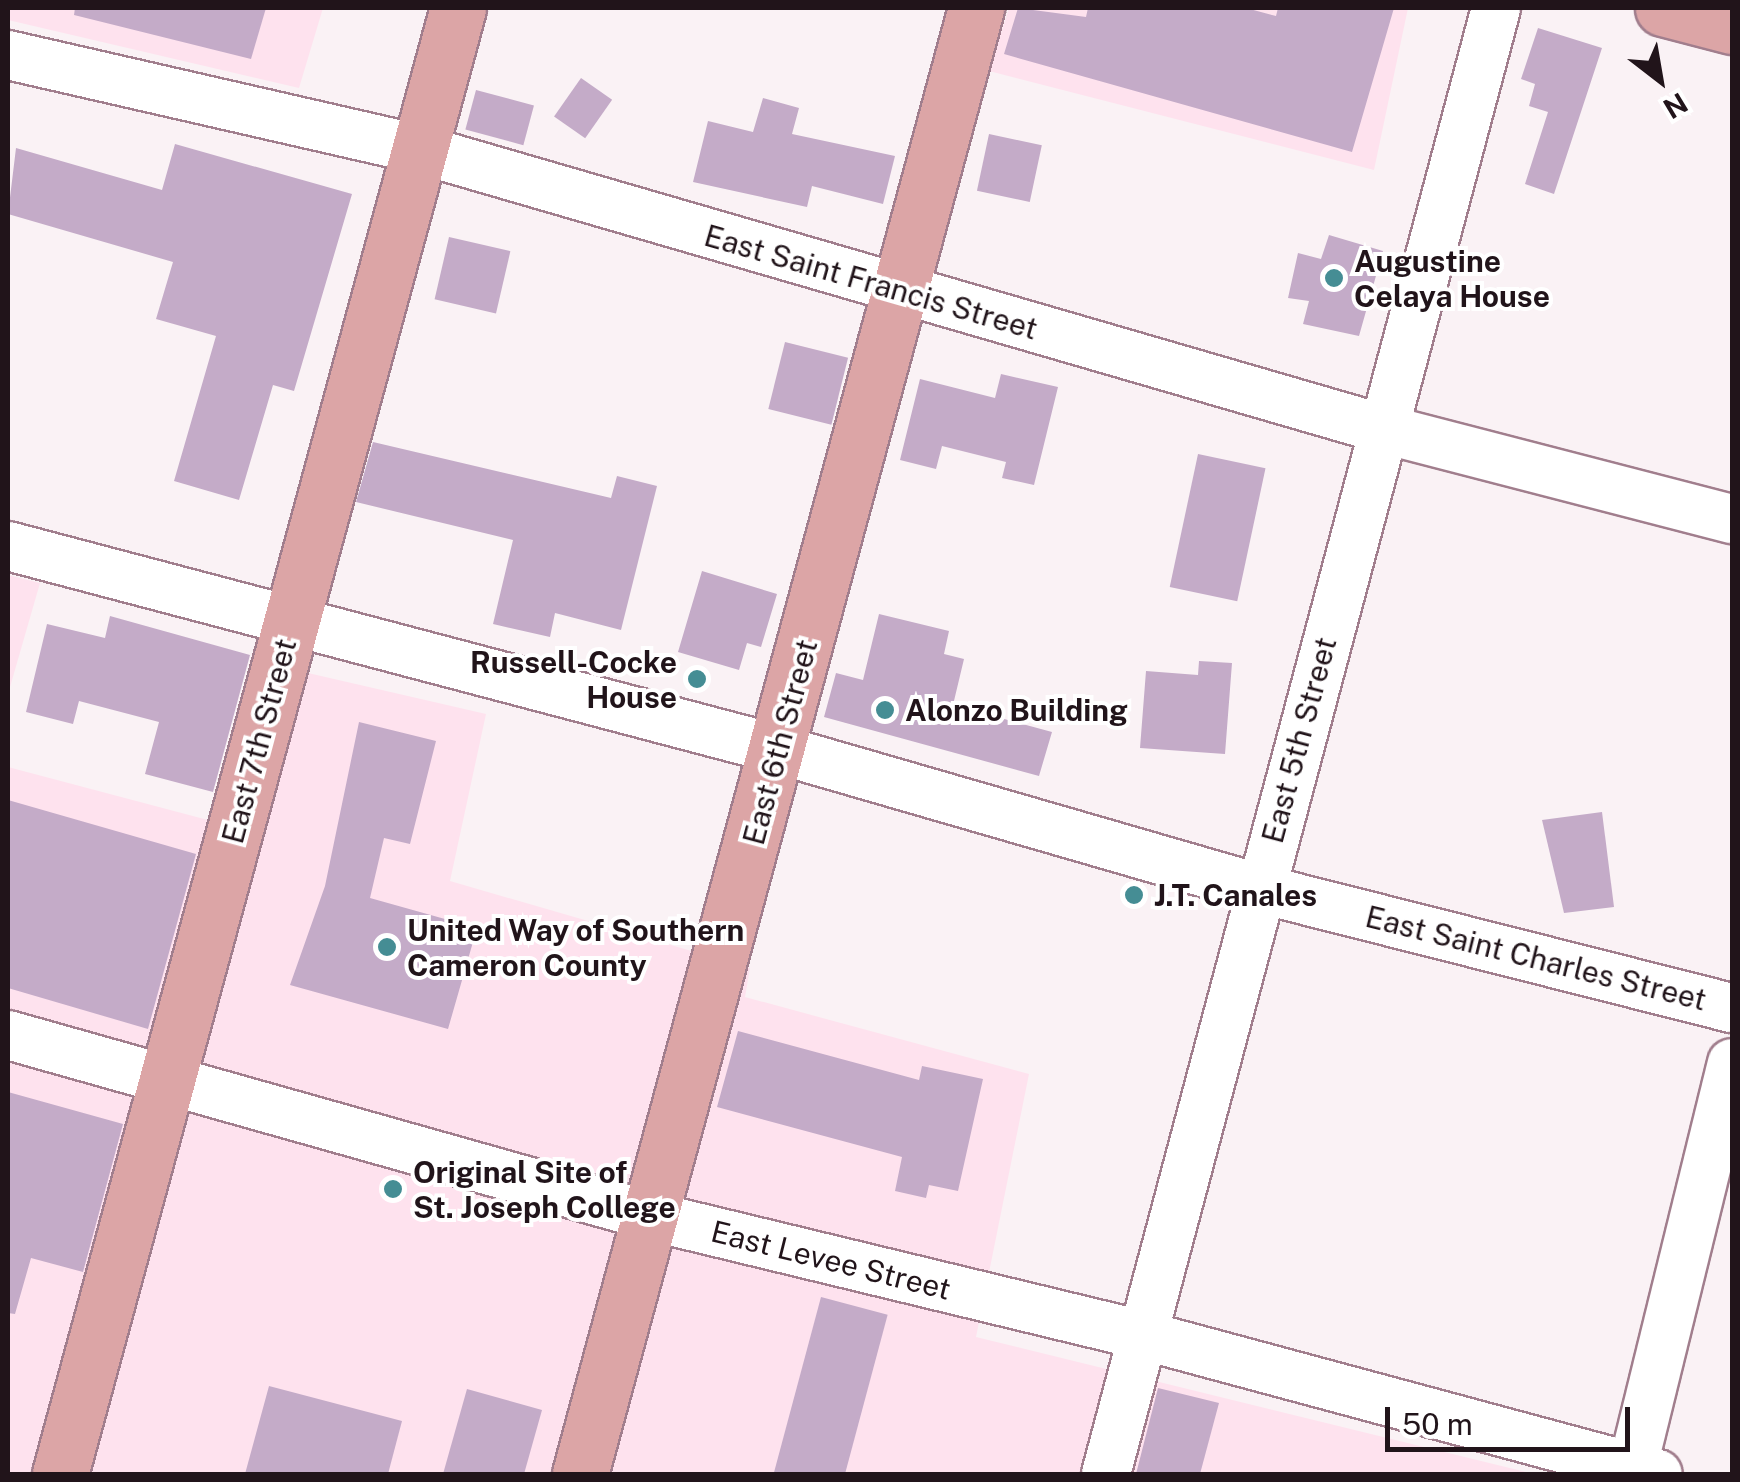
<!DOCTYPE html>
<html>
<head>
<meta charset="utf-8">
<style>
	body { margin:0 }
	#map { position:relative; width:1740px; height:1482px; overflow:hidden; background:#faf2f5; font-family:"Public Sans",sans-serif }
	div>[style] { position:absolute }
	.built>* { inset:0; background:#fee2ee }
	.building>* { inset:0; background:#c4abc8; transform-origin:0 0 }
	.roads { filter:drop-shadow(2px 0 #a17e8d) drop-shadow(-2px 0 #a17e8d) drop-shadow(0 2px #a17e8d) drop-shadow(0 -2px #a17e8d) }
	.minor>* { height:48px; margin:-24px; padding:0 24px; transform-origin:24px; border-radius:24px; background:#fff }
	.major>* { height:55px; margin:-27.5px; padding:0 27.5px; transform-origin:27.5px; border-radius:27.5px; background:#dca5a6 }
	.dots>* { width:28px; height:28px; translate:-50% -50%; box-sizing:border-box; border:5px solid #fff; border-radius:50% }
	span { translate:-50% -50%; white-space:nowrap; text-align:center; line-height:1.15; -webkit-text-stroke:8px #fff; paint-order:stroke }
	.poi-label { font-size:30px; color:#21141a; font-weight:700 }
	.left { translate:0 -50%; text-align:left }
	.right { translate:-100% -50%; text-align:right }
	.street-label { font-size:30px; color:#21141a }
	.frame { position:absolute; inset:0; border:10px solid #21141a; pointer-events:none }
	.north { position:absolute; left:1610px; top:30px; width:100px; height:100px; -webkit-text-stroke:8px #fff; paint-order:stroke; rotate:149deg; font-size:28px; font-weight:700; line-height:40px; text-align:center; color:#21141a }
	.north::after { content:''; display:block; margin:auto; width:35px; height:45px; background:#21141a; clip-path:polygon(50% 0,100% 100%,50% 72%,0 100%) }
	.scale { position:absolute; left:1385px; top:1407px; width:245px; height:45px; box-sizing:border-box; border:5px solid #21141a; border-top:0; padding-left:12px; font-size:30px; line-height:35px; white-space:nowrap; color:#21141a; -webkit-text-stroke:8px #fff; paint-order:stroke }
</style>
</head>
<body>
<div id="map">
	<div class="built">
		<i style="clip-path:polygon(8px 8px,323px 8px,299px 88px,8px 20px)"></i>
		<i style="clip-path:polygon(1009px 8px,1408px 8px,1374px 170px,989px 71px)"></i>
		<i style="clip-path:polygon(8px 575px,40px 583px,8px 694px)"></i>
		<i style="clip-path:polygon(295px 670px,486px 714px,450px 881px,750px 968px,745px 997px,1029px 1074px,976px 1337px,1534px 1474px,8px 1474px,8px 767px,261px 834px)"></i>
	</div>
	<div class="building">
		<i style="clip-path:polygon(75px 8px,266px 8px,251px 59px,74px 15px)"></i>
		<i style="clip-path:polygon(1018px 8px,1086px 17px,1088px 8px,1246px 8px,1276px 16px,1278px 8px,1394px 8px,1352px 152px,1004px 54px)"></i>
		<i style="clip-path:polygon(1538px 28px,1602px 48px,1554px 194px,1525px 184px,1548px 112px,1529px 106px,1535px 84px,1521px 79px)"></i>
		<i style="left:581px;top:78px;width:38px;height:47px;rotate:35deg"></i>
		<i style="left:476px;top:90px;width:60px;height:41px;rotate:15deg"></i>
		<i style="clip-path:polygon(763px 98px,799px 108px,792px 134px,895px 156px,883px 204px,812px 186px,807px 207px,693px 182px,708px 121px,753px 132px)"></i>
		<i style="left:989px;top:134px;width:54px;height:58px;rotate:12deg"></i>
		<i style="clip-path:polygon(175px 144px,352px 194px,294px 391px,273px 385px,239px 500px,174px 481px,216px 336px,156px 319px,173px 262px,8px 214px,16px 148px,162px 190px)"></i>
		<i style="clip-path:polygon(1329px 235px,1383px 251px,1359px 336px,1303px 324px,1309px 301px,1288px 298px,1298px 253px,1321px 259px)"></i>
		<i style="left:449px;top:237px;width:63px;height:64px;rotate:13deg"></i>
		<i style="left:785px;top:342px;width:65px;height:69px;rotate:14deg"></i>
		<i style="clip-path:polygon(1001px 374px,1058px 387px,1034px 485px,1002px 478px,1006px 462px,942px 446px,936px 469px,900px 460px,920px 379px,995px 398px)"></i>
		<i style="clip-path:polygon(373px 442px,611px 498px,617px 476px,657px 486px,621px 630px,555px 613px,550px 637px,493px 624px,513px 540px,356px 502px)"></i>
		<i style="left:1198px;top:454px;width:69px;height:136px;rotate:12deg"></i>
		<i style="clip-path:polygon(702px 571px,777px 594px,761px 647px,747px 643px,739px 670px,678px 652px)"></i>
		<i style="clip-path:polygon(879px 614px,949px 631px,944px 654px,964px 659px,953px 705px,1052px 732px,1039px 776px,824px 717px,836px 673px,863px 680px)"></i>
		<i style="clip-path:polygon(110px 616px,250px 655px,213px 792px,145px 774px,159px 722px,79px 701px,73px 724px,26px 712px,47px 624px,105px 638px)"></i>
		<i style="clip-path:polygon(1199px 661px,1232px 663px,1225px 754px,1140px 748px,1146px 671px,1198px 675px)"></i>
		<i style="clip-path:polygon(359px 722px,436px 741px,410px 844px,384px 838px,370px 898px,477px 928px,448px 1029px,290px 985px,325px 886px)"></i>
		<i style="clip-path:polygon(8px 800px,196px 854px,148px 1029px,8px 988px)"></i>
		<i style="clip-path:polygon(1602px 812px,1614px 907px,1564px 913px,1542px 820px)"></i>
		<i style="clip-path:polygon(738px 1031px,919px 1080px,922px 1066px,983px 1079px,958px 1191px,929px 1185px,926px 1198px,895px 1191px,902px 1157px,717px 1107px)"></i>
		<i style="clip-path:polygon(8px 1092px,123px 1124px,83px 1272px,31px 1258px,15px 1314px,8px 1313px)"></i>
		<i style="left:821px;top:1297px;width:69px;height:184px;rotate:15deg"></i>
		<i style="clip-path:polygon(269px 1386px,402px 1421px,388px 1474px,245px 1474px)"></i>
		<i style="clip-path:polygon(1158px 1388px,1219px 1403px,1200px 1474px,1136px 1474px)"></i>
		<i style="clip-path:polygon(467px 1389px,542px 1410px,524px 1474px,443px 1474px)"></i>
	</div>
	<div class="roads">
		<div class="minor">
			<i style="left:8px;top:55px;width:422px;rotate:12.9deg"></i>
			<i style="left:419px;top:149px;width:1001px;rotate:16.19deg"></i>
			<i style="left:1380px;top:428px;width:364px;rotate:14.5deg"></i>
			<i style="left:8px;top:546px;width:795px;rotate:14.79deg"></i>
			<i style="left:777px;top:749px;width:504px;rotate:16.13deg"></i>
			<i style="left:1261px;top:889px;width:486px;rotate:14.2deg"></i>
			<i style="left:8px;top:1035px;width:667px;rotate:15.74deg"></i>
			<i style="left:650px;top:1216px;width:506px;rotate:13.6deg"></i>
			<i style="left:1142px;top:1335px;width:534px;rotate:15.08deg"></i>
			<i style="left:1106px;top:1474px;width:1517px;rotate:-75.1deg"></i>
			<i style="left:1631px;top:1474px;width:423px;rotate:-76.2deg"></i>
		</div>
		<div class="major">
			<i style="left:1663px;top:8px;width:71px;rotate:14.6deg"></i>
			<i style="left:60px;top:1474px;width:1519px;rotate:-74.81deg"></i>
			<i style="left:580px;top:1474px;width:1519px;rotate:-74.88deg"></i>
		</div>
	</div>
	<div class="dots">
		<i style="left:1334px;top:278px;background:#458d94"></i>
		<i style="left:697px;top:679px;background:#458d94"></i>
		<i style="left:885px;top:710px;background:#458d94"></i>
		<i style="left:1134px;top:895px;background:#458d94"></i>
		<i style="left:387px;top:947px;background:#458d94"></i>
		<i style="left:393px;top:1189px;background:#458d94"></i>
	</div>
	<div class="poi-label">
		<span class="left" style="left:1354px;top:278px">Augustine<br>Celaya House</span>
		<span class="right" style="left:677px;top:679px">Russell-Cocke<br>House</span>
		<span class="left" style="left:905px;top:710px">Alonzo Building</span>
		<span class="left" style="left:1154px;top:895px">J.T. Canales</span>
		<span class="left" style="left:407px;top:947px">United Way of Southern<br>Cameron County</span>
		<span class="left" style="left:413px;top:1189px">Original Site of<br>St. Joseph College</span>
	</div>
	<div class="street-label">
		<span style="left:871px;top:282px;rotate:16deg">East Saint Francis Street</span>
		<span style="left:1299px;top:740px;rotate:-75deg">East 5th Street</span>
		<span style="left:259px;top:741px;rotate:-75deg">East 7th Street</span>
		<span style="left:780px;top:742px;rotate:-75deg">East 6th Street</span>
		<span style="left:1536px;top:958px;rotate:14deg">East Saint Charles Street</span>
		<span style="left:831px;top:1260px;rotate:14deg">East Levee Street</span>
	</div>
	<div class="frame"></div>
	<div class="north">N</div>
	<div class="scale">50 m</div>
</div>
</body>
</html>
